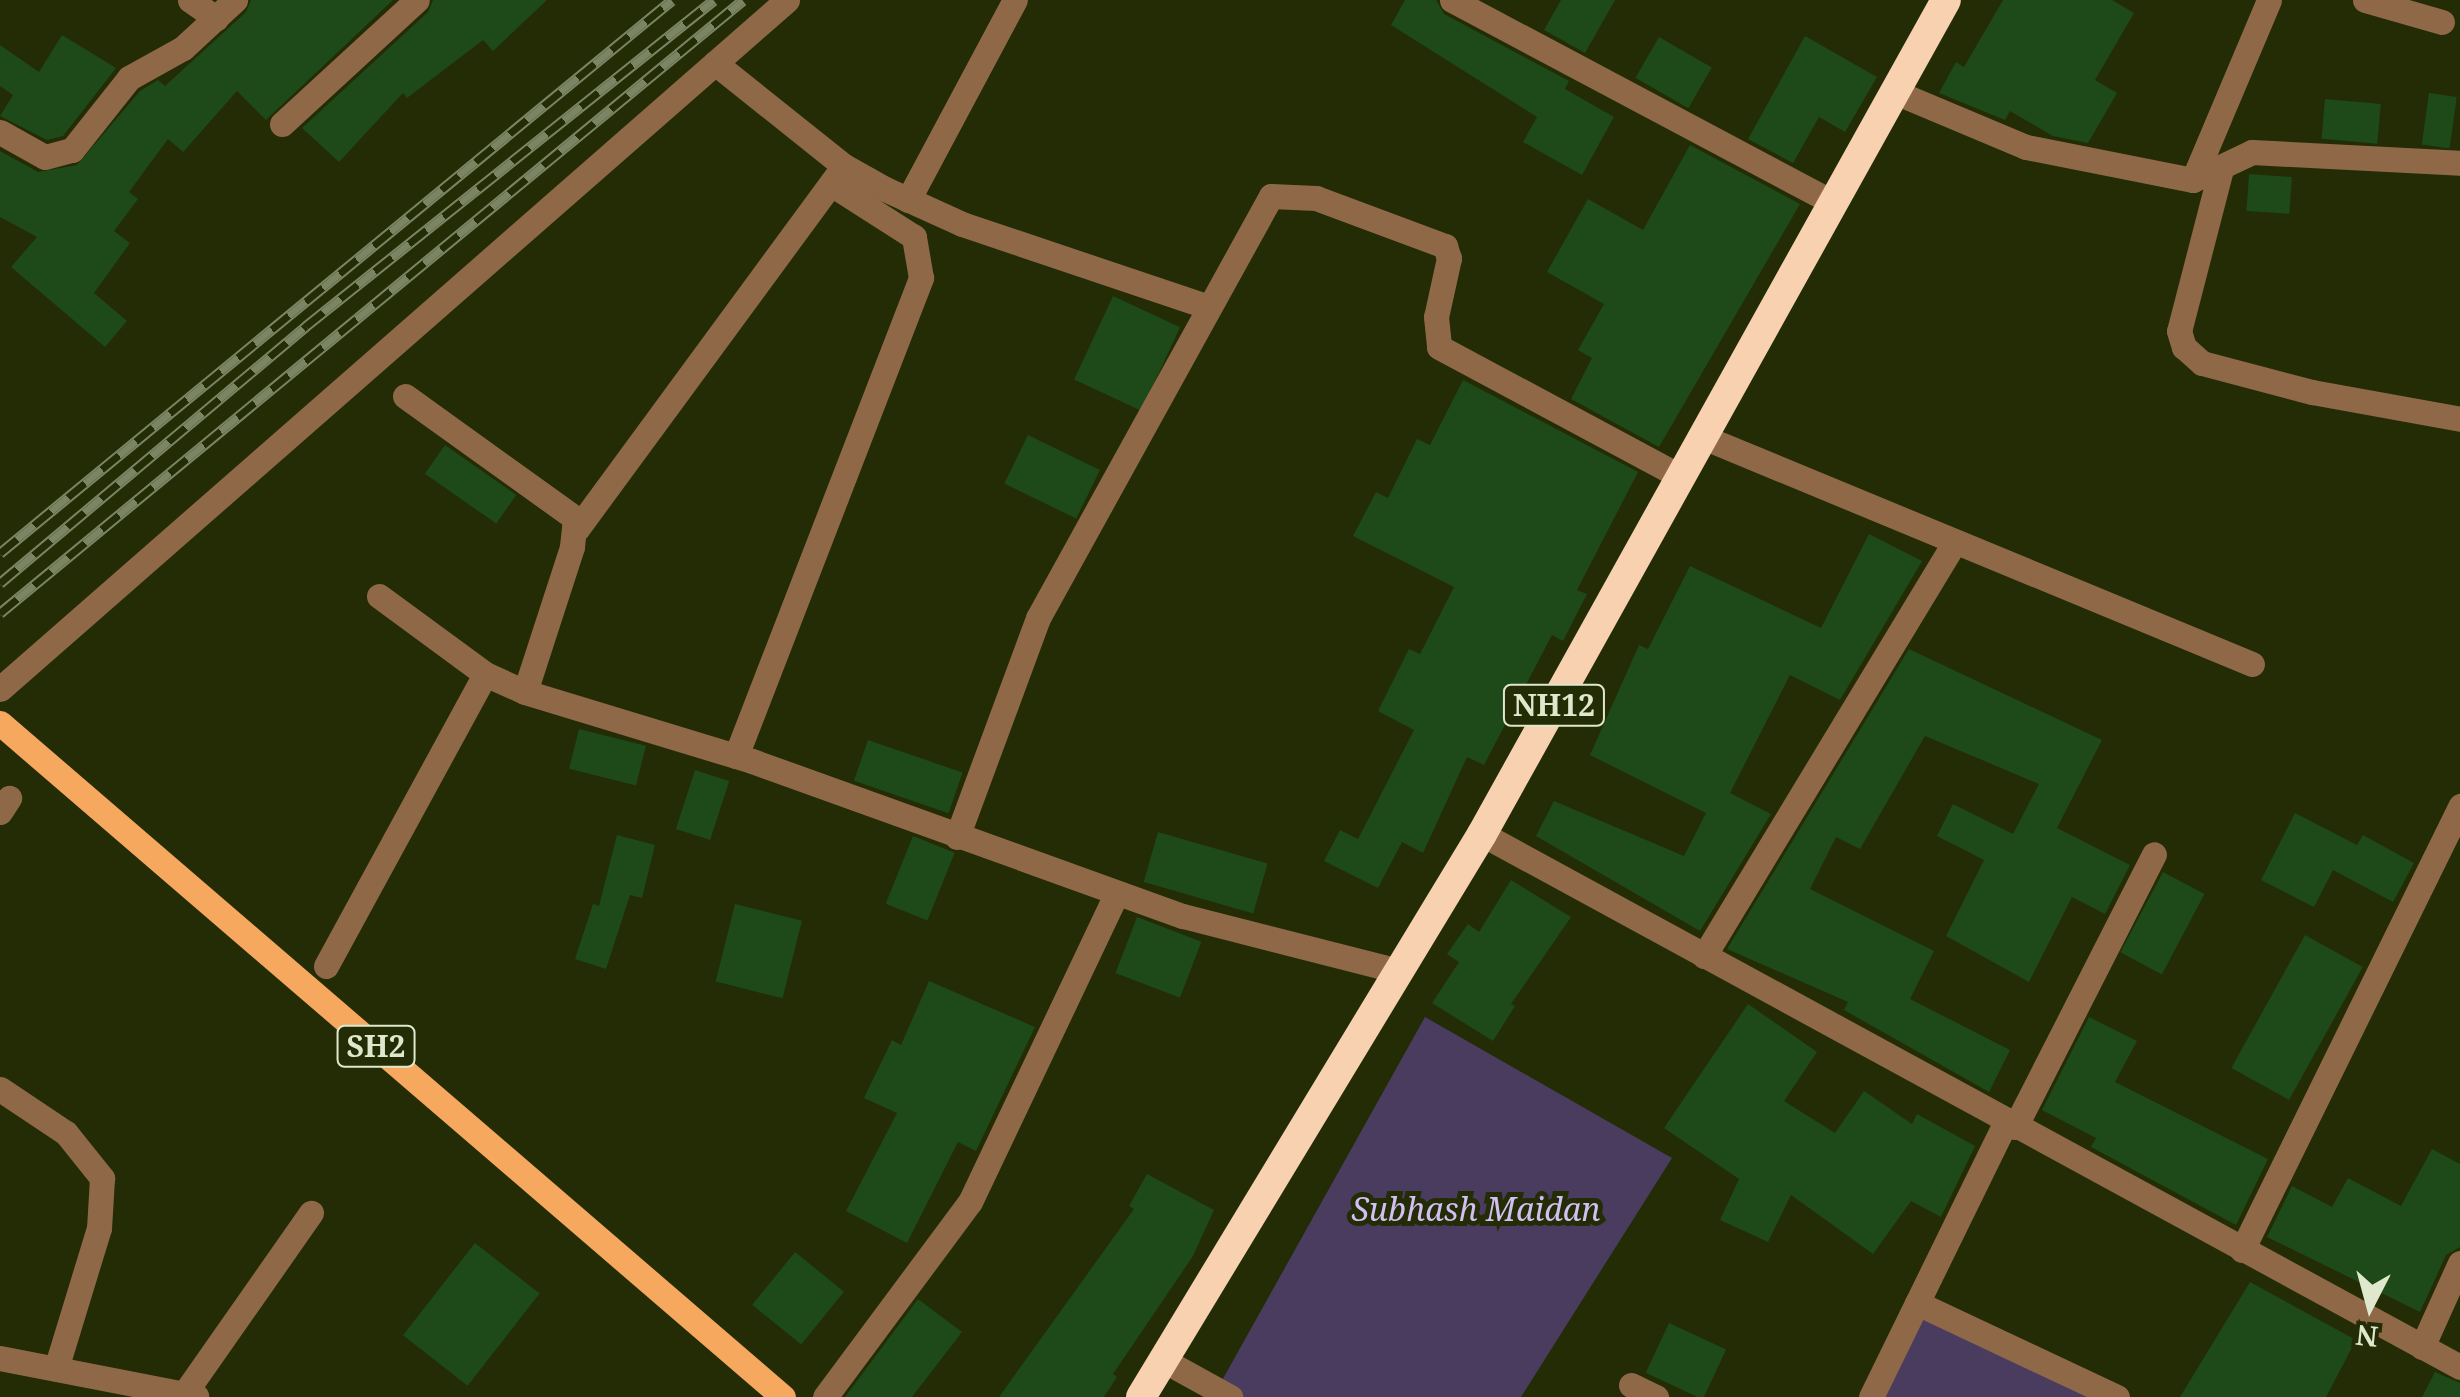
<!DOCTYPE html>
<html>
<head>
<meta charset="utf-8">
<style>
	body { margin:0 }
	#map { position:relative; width:2460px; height:1397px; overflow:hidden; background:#232c05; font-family:"Noto Serif",serif }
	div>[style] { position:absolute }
	.green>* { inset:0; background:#493c5f }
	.building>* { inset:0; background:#1e4918; transform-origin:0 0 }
	.minor>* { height:25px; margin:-12.5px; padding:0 12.5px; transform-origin:12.5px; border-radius:12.5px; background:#8f6947 }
	.major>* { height:25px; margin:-12.5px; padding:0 12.5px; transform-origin:12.5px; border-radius:12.5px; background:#f7a85f }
	.highway>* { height:30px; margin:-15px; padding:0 15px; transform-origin:15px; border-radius:15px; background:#f8d1b1 }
	.rail>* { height:11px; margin-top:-5.5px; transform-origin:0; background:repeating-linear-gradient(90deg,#232c05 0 22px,#7c8563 0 44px); box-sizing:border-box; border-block:2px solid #7c8563 }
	span { translate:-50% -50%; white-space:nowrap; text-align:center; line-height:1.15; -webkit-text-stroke:10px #232c05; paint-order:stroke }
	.shield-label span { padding:2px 8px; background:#232c05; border:2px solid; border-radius:8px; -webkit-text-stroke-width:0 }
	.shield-label { font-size:30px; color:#dfe8cc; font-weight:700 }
	.park-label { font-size:32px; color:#d2bff3; font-style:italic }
	.north { position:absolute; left:2320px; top:1257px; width:100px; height:100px; -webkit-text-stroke:8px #232c05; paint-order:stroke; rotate:186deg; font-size:28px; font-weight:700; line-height:40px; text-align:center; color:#dfe8cc }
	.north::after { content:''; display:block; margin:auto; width:35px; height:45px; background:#dfe8cc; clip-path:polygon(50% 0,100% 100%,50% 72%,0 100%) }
</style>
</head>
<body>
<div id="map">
	<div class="green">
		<i style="clip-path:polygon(1425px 1017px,1672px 1158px,1521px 1397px,1244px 1397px,1220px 1384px)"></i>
		<i style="clip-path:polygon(1924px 1317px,2099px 1397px,1885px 1397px)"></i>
	</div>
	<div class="building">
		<i style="clip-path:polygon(251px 0,393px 0,266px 120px,237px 91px,183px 152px,168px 139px,129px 192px,138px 199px,114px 231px,130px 243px,94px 293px,127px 321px,105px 347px,11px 267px,37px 237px,0 217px,0 151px,38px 172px,77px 165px,140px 91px,158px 80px,165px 86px,246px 12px)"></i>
		<i style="clip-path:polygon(433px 0,547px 0,493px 51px,483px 40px,407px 98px,403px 93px,339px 162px,302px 128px,428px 12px)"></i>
		<i style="clip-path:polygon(1405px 0,1436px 0,1444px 14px,1569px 81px,1565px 89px,1614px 117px,1582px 175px,1523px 142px,1537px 117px,1391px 25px)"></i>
		<i style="clip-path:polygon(1561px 0,1615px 0,1585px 53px,1544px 30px)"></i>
		<i style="clip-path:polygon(2003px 0,2112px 0,2134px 13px,2095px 80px,2117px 93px,2088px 143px,2053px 136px,2010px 111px,2005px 120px,1939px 93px,1956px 62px,1964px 67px)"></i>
		<i style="clip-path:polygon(62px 35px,116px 68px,63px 136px,47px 140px,0 116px,13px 95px,0 86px,0 45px,39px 72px)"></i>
		<i style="clip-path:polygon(1805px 36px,1877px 77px,1845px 132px,1819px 117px,1793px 163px,1748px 139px)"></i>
		<i style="left:1659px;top:37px;width:61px;height:47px;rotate:30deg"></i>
		<i style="left:2429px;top:93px;width:28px;height:52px;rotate:8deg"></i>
		<i style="left:2325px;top:99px;width:56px;height:40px;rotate:5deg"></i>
		<i style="clip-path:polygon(1690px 145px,1800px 204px,1659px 447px,1571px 399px,1592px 358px,1578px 350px,1604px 304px,1547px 272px,1588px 199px,1643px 230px)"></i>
		<i style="left:2249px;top:174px;width:43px;height:37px;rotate:4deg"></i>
		<i style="left:1113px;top:296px;width:74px;height:92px;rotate:25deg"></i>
		<i style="clip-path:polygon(1463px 380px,1638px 472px,1577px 590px,1587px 594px,1563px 641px,1552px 635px,1484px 765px,1467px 757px,1423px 853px,1402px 842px,1378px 888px,1324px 861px,1340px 830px,1358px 839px,1414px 730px,1378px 711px,1409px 649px,1420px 654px,1454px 587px,1353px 536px,1376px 492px,1388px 498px,1417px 439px,1430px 445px)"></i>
		<i style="left:1028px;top:435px;width:80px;height:54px;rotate:26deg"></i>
		<i style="left:445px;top:445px;width:87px;height:35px;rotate:35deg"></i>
		<i style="clip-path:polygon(1869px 534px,1922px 561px,1840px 700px,1790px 675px,1730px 793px,1771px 814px,1700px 931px,1536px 836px,1554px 801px,1684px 856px,1706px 813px,1590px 755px,1639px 645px,1648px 649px,1690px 566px,1821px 628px)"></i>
		<i style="clip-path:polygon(1909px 649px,2102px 740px,2057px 828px,2130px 865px,2105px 914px,2072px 897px,2029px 982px,1946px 936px,1984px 860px,1937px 836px,1953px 804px,2013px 834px,2039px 784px,1925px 736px,1860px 849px,1836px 837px,1810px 889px,1934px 951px,1910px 999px,2010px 1050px,1989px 1092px,1844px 1010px,1848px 1002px,1727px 949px)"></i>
		<i style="left:579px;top:729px;width:69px;height:41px;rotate:14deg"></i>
		<i style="left:868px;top:740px;width:100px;height:43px;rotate:19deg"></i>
		<i style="left:695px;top:770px;width:36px;height:62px;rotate:18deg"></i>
		<i style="clip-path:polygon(2295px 813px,2357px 845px,2363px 835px,2414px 863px,2393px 902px,2333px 870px,2314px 907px,2261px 880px)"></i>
		<i style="left:1158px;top:832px;width:114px;height:52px;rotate:16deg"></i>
		<i style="clip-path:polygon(617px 835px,655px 845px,642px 898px,630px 895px,606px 969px,575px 959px,593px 904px,599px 906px)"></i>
		<i style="left:913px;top:836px;width:45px;height:73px;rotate:22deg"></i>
		<i style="left:2163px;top:872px;width:47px;height:91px;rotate:28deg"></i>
		<i style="clip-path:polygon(1511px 880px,1571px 917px,1511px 1004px,1515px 1006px,1493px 1041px,1432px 1003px,1459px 962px,1447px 954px,1468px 924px,1479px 932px)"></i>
		<i style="left:735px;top:904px;width:69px;height:80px;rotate:14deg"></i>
		<i style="left:1137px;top:917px;width:69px;height:60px;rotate:21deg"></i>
		<i style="left:2305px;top:935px;width:66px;height:152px;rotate:29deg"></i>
		<i style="clip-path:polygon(929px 981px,1035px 1027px,976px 1151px,958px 1142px,907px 1243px,846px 1211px,897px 1113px,864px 1098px,892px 1040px,901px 1045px)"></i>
		<i style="clip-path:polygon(1748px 1004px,1817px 1052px,1784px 1101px,1835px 1133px,1864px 1091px,1912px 1124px,1917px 1114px,1975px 1146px,1941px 1217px,1911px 1201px,1873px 1254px,1791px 1195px,1768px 1242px,1720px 1220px,1739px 1179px,1664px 1128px)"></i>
		<i style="clip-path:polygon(2089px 1017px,2137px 1041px,2115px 1082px,2268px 1159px,2236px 1225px,2091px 1147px,2096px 1138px,2042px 1110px)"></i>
		<i style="clip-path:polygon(2432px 1149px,2460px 1164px,2460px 1247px,2446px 1255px,2420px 1312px,2267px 1237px,2292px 1186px,2332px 1207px,2348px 1178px,2401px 1206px)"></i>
		<i style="clip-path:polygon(1147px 1174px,1214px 1210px,1193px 1256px,1113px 1374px,1117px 1377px,1104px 1397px,999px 1397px,1134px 1209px,1129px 1206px)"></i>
		<i style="left:475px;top:1243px;width:82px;height:117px;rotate:38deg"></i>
		<i style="left:795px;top:1252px;width:63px;height:68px;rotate:39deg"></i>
		<i style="clip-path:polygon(2250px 1282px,2356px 1340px,2326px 1397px,2180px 1397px)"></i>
		<i style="clip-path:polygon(918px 1299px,962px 1332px,912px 1397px,845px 1397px)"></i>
		<i style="left:1669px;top:1323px;width:63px;height:55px;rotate:25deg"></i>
		<i style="clip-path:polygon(2435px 1372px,2460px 1383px,2460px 1397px,2422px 1397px)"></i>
	</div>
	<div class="minor">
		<i style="left:190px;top:0;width:32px;rotate:35deg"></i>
		<i style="left:1452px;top:0;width:432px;rotate:28deg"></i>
		<i style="left:2365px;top:0;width:80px;rotate:15.9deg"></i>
		<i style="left:715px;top:63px;width:165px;rotate:38.6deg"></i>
		<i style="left:844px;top:166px;width:47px;rotate:29.3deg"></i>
		<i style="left:885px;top:189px;width:85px;rotate:24.4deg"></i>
		<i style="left:962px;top:224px;width:260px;rotate:18.6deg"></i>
		<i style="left:1895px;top:92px;width:142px;rotate:22.8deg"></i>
		<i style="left:2026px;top:147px;width:170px;rotate:11.2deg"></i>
		<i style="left:2193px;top:180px;width:65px;rotate:-25.4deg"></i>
		<i style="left:2252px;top:152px;width:208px;rotate:3deg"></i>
		<i style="left:282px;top:124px;width:183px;rotate:-42.6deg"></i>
		<i style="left:0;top:132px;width:51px;rotate:29.1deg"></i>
		<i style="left:45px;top:157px;width:28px;rotate:-15deg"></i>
		<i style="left:72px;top:150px;width:92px;rotate:-51.6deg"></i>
		<i style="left:129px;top:78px;width:62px;rotate:-29.1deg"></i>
		<i style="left:183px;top:48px;width:71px;rotate:-42.7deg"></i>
		<i style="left:2221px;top:169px;width:167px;rotate:104.5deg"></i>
		<i style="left:2179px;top:331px;width:17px;rotate:73deg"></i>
		<i style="left:2184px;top:347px;width:24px;rotate:42deg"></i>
		<i style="left:2202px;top:363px;width:114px;rotate:14.8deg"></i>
		<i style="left:2312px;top:392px;width:150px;rotate:10.3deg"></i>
		<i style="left:2193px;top:180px;width:195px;rotate:-67.1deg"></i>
		<i style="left:908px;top:200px;width:227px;rotate:-61.9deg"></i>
		<i style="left:405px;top:396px;width:209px;rotate:35.7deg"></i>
		<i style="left:575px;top:518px;width:29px;rotate:96deg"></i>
		<i style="left:572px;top:547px;width:152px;rotate:108deg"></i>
		<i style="left:1703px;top:437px;width:594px;rotate:22.46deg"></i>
		<i style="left:577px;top:529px;width:446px;rotate:-53.7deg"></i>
		<i style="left:379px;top:596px;width:132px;rotate:36.3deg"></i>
		<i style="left:485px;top:674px;width:44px;rotate:24.2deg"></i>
		<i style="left:525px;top:692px;width:237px;rotate:16.9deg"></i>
		<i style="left:752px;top:761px;width:458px;rotate:19.8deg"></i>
		<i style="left:1183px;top:916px;width:223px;rotate:14.3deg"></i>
		<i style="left:0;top:689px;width:1046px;rotate:-41.2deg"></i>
		<i style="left:736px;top:756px;width:513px;rotate:-68.84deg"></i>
		<i style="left:921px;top:278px;width:42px;rotate:-99.7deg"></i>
		<i style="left:914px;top:237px;width:98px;rotate:-147.4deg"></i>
		<i style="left:0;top:812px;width:17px;rotate:-57deg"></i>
		<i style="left:1482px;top:834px;width:1114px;rotate:28.59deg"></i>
		<i style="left:957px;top:837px;width:233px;rotate:-69.7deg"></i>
		<i style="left:1038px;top:618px;width:482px;rotate:-61.1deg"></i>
		<i style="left:1271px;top:196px;width:45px;rotate:2.5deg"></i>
		<i style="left:1316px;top:198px;width:138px;rotate:20.4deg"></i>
		<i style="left:1445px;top:246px;width:13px;rotate:72deg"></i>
		<i style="left:1449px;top:258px;width:60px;rotate:102.4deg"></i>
		<i style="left:1436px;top:317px;width:30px;rotate:84deg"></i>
		<i style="left:1439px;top:347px;width:275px;rotate:28.2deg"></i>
		<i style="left:1704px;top:956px;width:484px;rotate:-58.8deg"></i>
		<i style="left:326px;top:966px;width:332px;rotate:-61.4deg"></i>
		<i style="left:0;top:1089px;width:79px;rotate:33.7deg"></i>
		<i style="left:66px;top:1133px;width:58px;rotate:51.3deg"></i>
		<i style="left:102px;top:1178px;width:50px;rotate:93.4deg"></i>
		<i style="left:99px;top:1228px;width:147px;rotate:107deg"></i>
		<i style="left:2015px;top:1127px;width:306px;rotate:-63deg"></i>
		<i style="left:2242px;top:1250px;width:495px;rotate:-63.8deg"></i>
		<i style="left:1917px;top:1303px;width:221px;rotate:25.2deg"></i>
		<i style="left:2422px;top:1347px;width:92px;rotate:-65.7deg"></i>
		<i style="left:0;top:1358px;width:200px;rotate:11deg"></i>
		<i style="left:1163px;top:1360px;width:77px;rotate:28.9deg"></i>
		<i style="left:1631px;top:1385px;width:28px;rotate:26deg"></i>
		<i style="left:182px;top:1397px;width:225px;rotate:-55deg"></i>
		<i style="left:825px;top:1397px;width:243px;rotate:-53.4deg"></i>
		<i style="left:970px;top:1202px;width:342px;rotate:-64.6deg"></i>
		<i style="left:1871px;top:1397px;width:307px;rotate:-63.9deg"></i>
	</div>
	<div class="major">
		<i style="left:0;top:723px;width:1033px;rotate:40.72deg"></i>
	</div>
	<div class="highway">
		<i style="left:1141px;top:1397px;width:658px;rotate:-58.8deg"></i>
		<i style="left:1482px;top:834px;width:954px;rotate:-60.91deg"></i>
	</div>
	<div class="rail">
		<i style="left:0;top:553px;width:870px;rotate:-39.45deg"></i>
		<i style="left:0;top:583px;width:400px;rotate:-40deg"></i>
		<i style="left:306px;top:326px;width:522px;rotate:-38.63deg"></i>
		<i style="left:0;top:613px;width:963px;rotate:-39.52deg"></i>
	</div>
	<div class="shield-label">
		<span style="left:1554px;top:705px">NH12</span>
		<span style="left:376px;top:1046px">SH2</span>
	</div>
	<div class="park-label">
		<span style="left:1476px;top:1209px">Subhash Maidan</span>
	</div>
	<div class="north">N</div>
</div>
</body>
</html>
